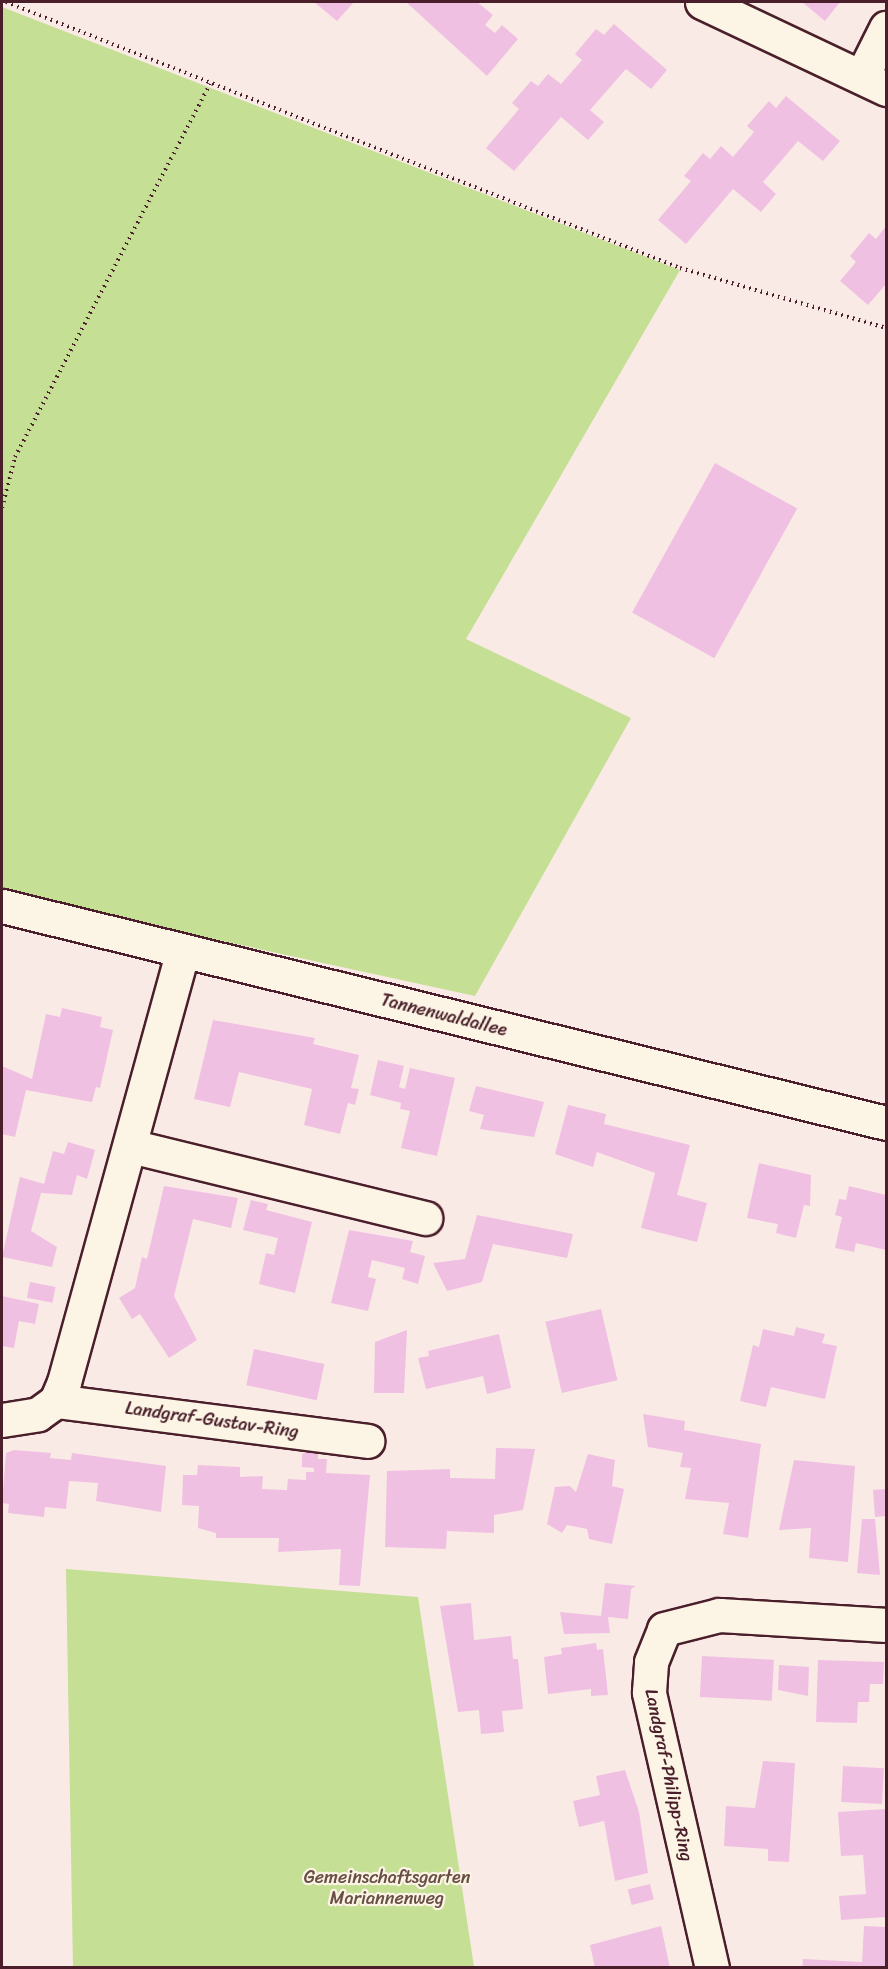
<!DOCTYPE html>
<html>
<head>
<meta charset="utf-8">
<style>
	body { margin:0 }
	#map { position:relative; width:888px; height:1969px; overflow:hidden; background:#faeae5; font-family:Sriracha,sans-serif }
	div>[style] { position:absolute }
	.green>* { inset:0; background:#c5df95 }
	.building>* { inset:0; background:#f0c0e3; transform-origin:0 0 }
	.path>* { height:4px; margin-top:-2px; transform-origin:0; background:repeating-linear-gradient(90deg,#4a1f2b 0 1.5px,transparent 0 6px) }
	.roads { filter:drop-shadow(2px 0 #4a1f2b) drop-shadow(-2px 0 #4a1f2b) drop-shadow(0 2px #4a1f2b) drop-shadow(0 -2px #4a1f2b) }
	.street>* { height:33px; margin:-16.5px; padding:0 16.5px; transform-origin:16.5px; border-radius:16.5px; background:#fcf5e5 }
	span { translate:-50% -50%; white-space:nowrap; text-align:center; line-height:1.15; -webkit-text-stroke:4.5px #fcf5e5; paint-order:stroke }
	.street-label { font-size:18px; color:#4a1f2b }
	.park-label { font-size:18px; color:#694f46 }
	.frame { position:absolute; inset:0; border:3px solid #4a1f2b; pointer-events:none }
</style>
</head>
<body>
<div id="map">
	<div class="green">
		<i style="clip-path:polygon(2px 7px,680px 270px,466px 639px,631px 718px,475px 996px,2px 893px)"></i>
		<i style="clip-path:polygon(66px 1569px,418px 1597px,474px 1967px,73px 1967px)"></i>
	</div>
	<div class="building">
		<i style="clip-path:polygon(314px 2px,354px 2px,337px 21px)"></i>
		<i style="clip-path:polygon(406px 2px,477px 2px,493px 15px,485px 25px,495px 33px,502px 25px,518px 39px,487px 76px)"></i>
		<i style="clip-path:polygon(802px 2px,840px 2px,825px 21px)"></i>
		<i style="clip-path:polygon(614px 24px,667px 70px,651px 89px,626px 69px,590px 110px,604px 122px,588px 140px,561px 117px,514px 171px,486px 148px,519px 109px,512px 103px,531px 81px,538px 86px,548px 74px,561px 84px,582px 60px,575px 54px,596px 29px,604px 35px)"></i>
		<i style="clip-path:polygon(786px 96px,840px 141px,823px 161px,798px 141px,763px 182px,776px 194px,761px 212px,733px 189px,686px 244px,658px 220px,691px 181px,684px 176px,703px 153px,710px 159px,721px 146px,733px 157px,754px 132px,747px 126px,769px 101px,776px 108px)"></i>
		<i style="clip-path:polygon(886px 226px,886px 284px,868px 305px,840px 281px,856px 262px,850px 256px,869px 233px,876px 239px)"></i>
		<i style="left:715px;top:463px;width:94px;height:171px;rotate:29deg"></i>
		<i style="clip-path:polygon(62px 1008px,102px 1017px,100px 1027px,113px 1030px,100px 1088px,96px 1087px,92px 1102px,26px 1090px,15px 1137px,2px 1134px,2px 1066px,32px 1079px,46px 1014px,60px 1017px)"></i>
		<i style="clip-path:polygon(213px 1020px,315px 1038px,313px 1044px,359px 1055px,351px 1088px,359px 1089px,355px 1105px,348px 1103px,340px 1134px,304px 1125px,312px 1089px,239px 1072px,230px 1107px,194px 1099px)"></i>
		<i style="clip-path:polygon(378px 1060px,404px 1066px,399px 1087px,405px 1089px,410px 1068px,455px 1078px,437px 1156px,401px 1148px,410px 1111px,400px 1109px,401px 1103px,370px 1095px)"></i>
		<i style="clip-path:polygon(476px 1086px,544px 1102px,534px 1137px,480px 1129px,484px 1115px,469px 1111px)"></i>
		<i style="clip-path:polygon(568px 1105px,606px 1114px,604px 1124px,690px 1145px,677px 1195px,707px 1203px,697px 1242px,641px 1228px,655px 1173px,597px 1152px,593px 1167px,555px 1154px)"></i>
		<i style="clip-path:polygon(68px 1142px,95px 1150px,87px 1179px,77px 1175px,72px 1195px,41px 1193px,31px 1231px,57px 1247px,52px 1267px,2px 1257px,20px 1177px,44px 1184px,53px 1151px,64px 1154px)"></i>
		<i style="clip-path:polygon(759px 1163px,811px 1175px,810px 1206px,804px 1205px,796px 1238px,776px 1233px,778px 1224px,747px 1218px)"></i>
		<i style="clip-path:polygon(164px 1186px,238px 1198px,231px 1228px,193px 1219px,174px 1296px,197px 1340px,169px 1358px,140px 1314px,132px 1319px,119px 1298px,135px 1288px,142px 1257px,147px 1259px)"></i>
		<i style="clip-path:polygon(849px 1186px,886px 1195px,886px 1250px,856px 1243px,854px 1252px,835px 1248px,842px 1217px,835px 1215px,839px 1199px,846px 1200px)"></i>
		<i style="clip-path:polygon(251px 1200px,268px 1204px,266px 1210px,312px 1222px,295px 1293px,259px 1284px,266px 1253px,274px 1255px,278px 1238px,243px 1230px)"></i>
		<i style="clip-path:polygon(477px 1215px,573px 1234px,567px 1258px,493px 1244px,482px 1282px,447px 1291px,433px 1263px,465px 1259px)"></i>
		<i style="clip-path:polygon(349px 1230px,413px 1241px,410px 1252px,425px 1256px,418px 1284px,402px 1279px,405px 1268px,372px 1260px,368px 1277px,376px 1279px,368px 1311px,331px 1303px)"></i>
		<i style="left:30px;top:1282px;width:26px;height:16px;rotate:11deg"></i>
		<i style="clip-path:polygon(2px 1296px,39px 1304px,35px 1324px,19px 1321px,14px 1348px,2px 1346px)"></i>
		<i style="left:601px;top:1309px;width:73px;height:57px;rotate:77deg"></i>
		<i style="clip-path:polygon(796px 1327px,825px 1334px,822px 1343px,837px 1346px,825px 1399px,771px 1387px,766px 1407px,740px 1401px,753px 1345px,759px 1347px,763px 1329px,794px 1336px)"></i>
		<i style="clip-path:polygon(407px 1330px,404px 1393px,374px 1393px,375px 1342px)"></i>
		<i style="clip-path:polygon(499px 1334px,511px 1388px,487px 1394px,483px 1376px,426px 1389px,418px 1358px,429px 1356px,428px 1351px)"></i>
		<i style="left:254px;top:1349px;width:72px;height:37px;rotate:12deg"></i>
		<i style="clip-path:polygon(643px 1414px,685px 1421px,684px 1430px,761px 1444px,748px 1538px,723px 1534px,729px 1503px,685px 1499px,691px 1468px,680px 1467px,683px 1453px,648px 1447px)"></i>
		<i style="clip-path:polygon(496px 1448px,535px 1449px,523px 1510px,494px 1515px,494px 1533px,447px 1531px,446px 1549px,385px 1547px,387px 1471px,450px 1469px,450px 1478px,495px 1479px)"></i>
		<i style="clip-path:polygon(14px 1450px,51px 1453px,50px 1458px,71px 1460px,72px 1453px,166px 1466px,161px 1512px,96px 1501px,98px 1483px,69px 1481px,66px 1509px,45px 1507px,44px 1517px,8px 1513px,9px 1504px,2px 1503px,6px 1453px)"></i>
		<i style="clip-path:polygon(311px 1450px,318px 1450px,318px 1459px,327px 1459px,326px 1473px,370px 1475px,360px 1586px,339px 1585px,341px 1549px,278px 1552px,279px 1538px,216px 1538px,216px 1533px,198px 1528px,199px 1506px,182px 1505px,183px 1475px,197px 1475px,198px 1465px,240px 1467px,240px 1477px,263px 1476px,262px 1489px,287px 1490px,288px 1479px,306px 1480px,306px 1472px,314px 1472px,314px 1468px,302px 1467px,302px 1454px)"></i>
		<i style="clip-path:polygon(588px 1454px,615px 1460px,612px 1486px,624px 1489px,612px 1544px,589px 1539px,587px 1529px,567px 1525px,562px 1533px,547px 1524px,555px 1487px,570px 1486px,576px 1492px)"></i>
		<i style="clip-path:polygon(794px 1460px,855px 1466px,848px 1562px,809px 1558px,811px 1528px,779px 1530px)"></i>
		<i style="clip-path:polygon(886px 1489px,886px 1516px,875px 1517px,873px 1490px)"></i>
		<i style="clip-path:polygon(862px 1519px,875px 1519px,880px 1575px,857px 1573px)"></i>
		<i style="clip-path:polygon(605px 1583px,636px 1586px,631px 1589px,628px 1619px,608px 1617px,610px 1633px,564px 1634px,560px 1612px,601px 1616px)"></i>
		<i style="clip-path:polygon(471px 1603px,474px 1640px,511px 1636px,513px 1659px,518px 1659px,523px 1709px,502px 1711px,504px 1732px,481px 1734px,479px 1710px,458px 1712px,440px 1606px)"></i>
		<i style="clip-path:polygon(596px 1643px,597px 1650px,603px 1649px,608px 1695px,591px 1696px,591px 1689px,548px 1694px,544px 1657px,562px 1654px,561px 1648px)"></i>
		<i style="left:702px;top:1656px;width:72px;height:41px;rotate:3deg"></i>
		<i style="clip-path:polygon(818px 1660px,884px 1662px,883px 1684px,870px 1684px,869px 1702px,858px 1702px,857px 1723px,816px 1722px)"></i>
		<i style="clip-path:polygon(779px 1665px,809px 1667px,808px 1696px,778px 1690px)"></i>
		<i style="clip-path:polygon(763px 1761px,795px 1763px,789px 1862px,768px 1861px,768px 1849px,724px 1846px,726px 1806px,755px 1808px)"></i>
		<i style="left:843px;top:1766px;width:41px;height:36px;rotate:3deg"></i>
		<i style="clip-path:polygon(625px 1770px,639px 1812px,648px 1873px,615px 1881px,604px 1821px,579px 1827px,573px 1801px,600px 1795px,596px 1776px)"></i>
		<i style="clip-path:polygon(886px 1809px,886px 1917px,841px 1920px,839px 1896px,866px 1894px,863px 1855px,841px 1856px,838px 1812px)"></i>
		<i style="left:650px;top:1884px;width:16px;height:23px;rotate:76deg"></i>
		<i style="clip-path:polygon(661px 1926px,670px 1968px,595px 1968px,590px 1945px)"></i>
		<i style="clip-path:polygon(864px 1926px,886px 1927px,886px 1968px,802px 1968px,803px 1959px,862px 1962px)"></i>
	</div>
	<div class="path">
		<i style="left:6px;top:2px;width:725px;rotate:21.54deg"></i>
		<i style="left:680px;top:268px;width:215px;rotate:16.2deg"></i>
		<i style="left:2px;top:508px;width:53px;rotate:-75.7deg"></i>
		<i style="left:15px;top:457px;width:421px;rotate:-62.4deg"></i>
	</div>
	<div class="roads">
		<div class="street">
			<i style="left:702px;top:2px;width:204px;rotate:25.3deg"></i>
			<i style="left:862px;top:76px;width:54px;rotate:-63.4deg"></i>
			<i style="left:2px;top:906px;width:910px;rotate:13.79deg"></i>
			<i style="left:130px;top:1146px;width:304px;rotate:13.7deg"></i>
			<i style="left:56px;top:1401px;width:314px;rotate:7.3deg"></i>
			<i style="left:2px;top:1420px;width:36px;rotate:-9deg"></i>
			<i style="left:38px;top:1414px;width:22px;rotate:-36deg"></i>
			<i style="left:56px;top:1401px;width:21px;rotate:-67deg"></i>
			<i style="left:64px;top:1382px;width:447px;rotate:-74.6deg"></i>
			<i style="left:712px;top:1968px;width:283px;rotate:-102.9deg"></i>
			<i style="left:649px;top:1692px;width:30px;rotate:-86deg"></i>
			<i style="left:651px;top:1662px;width:35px;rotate:-68deg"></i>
			<i style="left:664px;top:1629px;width:57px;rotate:-14.3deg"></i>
			<i style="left:719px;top:1615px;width:167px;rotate:3.4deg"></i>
		</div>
	</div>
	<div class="street-label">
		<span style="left:444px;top:1015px;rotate:14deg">Tannenwaldallee</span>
		<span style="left:212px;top:1420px;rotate:8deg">Landgraf-Gustav-Ring</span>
		<span style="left:669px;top:1775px;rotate:78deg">Landgraf-Philipp-Ring</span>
	</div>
	<div class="park-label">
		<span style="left:387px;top:1888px">Gemeinschaftsgarten<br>Mariannenweg</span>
	</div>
	<div class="frame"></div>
</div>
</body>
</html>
